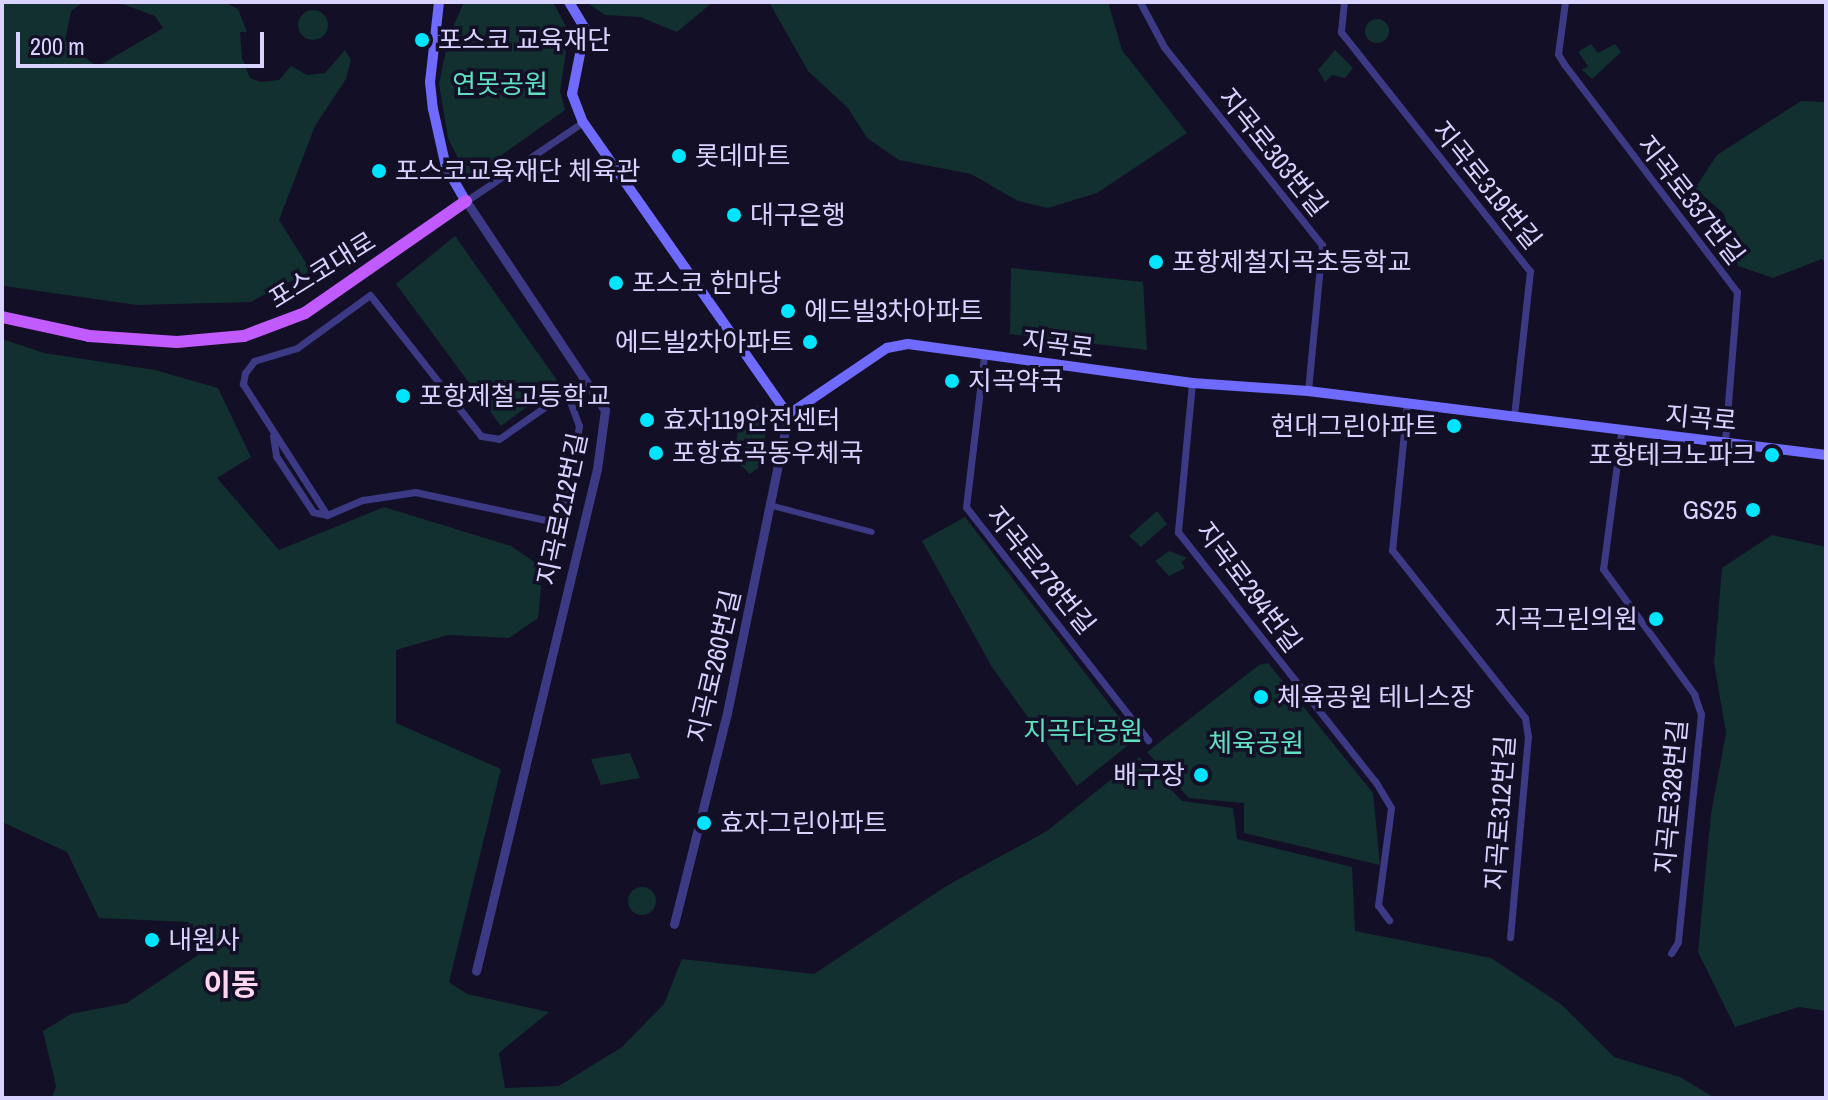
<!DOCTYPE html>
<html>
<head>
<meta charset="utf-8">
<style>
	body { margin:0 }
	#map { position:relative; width:1828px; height:1100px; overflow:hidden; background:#130f26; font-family:"Archivo Narrow","Noto Sans KR",sans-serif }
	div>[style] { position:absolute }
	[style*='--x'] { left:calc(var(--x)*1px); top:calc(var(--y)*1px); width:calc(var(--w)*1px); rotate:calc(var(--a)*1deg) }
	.green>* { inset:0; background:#12302f }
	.round { border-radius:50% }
	.pedestrian>* { height:6px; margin:-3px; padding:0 3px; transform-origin:3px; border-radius:3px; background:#3d3a85 }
	.minor>* { height:7px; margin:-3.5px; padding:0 3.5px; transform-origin:3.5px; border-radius:3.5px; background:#3d3a85 }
	.tertiary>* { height:9px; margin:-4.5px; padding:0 4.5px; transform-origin:4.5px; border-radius:4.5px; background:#3d3a85 }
	.secondary>* { height:10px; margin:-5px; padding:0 5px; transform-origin:5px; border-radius:5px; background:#6f6bff }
	.primary>* { height:12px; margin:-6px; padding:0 6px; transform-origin:6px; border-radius:6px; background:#c25bff }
	.dots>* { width:22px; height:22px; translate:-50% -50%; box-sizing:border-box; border:4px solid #130f26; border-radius:50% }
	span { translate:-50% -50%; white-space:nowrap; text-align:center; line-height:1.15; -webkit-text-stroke:7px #130f26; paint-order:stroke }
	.poi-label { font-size:26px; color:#d9d4ff }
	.left { translate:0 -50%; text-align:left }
	.right { translate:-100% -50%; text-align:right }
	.park-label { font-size:26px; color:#5fe0c0 }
	.street-label { font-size:26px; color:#d9d4ff }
	.quarter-label { font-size:30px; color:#ffd6f0; font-weight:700 }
	.frame { position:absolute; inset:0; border:4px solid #d9d4ff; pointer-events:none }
	.scale { position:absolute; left:16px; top:32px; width:248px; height:36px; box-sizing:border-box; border:4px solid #d9d4ff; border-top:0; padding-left:10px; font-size:24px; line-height:28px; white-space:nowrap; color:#d9d4ff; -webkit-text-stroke:6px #130f26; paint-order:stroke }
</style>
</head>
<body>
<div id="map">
	<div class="green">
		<i style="clip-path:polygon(2px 2px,83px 2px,71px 11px,65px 41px,97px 67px,163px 28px,155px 16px,117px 2px,224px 2px,238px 9px,247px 32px,240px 32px,242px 58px,250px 78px,261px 82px,279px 80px,291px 66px,307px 75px,325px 73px,345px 50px,351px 60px,346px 79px,315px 126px,279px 220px,311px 271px,250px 302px,137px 305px,4px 286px)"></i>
		<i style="clip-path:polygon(464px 2px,553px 2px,569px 32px,560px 91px,565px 110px,468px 179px,448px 138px,439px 84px,449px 36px)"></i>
		<i style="clip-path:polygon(586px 2px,713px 2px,677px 32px,640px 17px,605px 15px)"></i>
		<i style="clip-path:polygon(769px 2px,1108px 2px,1122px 50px,1187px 133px,1097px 193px,1048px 208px,1018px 201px,971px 174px,899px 160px,867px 138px,848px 108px,808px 71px)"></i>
		<i class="round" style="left:298px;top:10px;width:30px;height:30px"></i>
		<i class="round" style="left:1365px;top:19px;width:24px;height:24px"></i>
		<i style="clip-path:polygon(1591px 44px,1598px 53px,1615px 44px,1621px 52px,1592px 79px,1582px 70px,1588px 66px,1578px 52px)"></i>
		<i style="clip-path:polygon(1335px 50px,1353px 68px,1345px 78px,1332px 75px,1325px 82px,1318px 70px)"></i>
		<i style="clip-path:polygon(1801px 101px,1826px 102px,1826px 265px,1822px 259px,1773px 278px,1738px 266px,1724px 214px,1695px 188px,1717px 155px)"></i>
		<i style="clip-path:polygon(455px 236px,559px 383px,501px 426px,396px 284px)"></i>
		<i style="clip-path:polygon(1011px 268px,1143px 282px,1147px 350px,1010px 334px)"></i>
		<i style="clip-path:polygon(2px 339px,44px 353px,155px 370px,218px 388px,251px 457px,217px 478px,279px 550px,384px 507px,511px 546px,543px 568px,538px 618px,509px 638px,448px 635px,396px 650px,396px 723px,501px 769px,449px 982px,467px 994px,549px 1012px,499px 1053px,505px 1088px,559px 1086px,622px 1047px,664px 1004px,682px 959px,814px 974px,948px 885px,1047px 831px,1139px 757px,1182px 801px,1233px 808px,1237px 839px,1352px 867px,1355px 931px,1491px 958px,1562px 1005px,1614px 1057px,1680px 1077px,1715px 1098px,52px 1098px,56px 1086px,43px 1031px,71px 1014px,127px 1003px,198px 955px,188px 922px,99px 918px,67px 852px,2px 822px)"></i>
		<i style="clip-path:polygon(758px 405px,769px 417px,759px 467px,750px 474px,734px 459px,740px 414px)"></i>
		<i style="clip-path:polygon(1157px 511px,1167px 524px,1141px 547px,1129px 536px)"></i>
		<i style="clip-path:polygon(965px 517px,1136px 739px,1077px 786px,992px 667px,922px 541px)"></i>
		<i style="clip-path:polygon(1772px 535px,1826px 547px,1826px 1011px,1799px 1007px,1735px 1027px,1698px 952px,1711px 814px,1726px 733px,1714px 663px,1722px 568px)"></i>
		<i style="clip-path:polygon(1169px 551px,1187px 558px,1181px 562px,1185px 568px,1169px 576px,1155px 561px)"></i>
		<i style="clip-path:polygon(1268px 663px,1373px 793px,1380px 865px,1244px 833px,1244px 803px,1189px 798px,1147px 752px,1259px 665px)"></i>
		<i style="clip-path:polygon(630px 753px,640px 778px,601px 785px,591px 759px)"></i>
		<i class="round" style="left:628px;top:887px;width:28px;height:28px"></i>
	</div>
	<div class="pedestrian">
		<i style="--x:773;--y:506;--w:102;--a:14.7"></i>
	</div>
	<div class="minor">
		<i style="--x:1140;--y:2;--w:51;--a:61.9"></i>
		<i style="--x:1164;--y:47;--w:253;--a:51.4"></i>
		<i style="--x:1322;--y:245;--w:147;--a:95.5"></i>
		<i style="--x:1344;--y:2;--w:30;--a:96"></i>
		<i style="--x:1341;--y:32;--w:305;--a:51.7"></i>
		<i style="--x:1530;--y:271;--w:147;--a:96.3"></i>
		<i style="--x:1565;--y:2;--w:52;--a:97.7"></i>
		<i style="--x:1558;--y:54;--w:12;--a:59"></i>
		<i style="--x:1564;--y:64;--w:286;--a:52.8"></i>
		<i style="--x:1737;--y:292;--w:149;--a:94.6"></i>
		<i style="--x:466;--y:201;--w:141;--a:-34"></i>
		<i style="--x:984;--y:356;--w:152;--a:96.8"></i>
		<i style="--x:966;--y:507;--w:296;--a:52"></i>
		<i style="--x:1192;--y:383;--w:150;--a:95.4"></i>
		<i style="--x:1178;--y:532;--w:318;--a:51.7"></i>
		<i style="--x:1375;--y:781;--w:31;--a:59"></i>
		<i style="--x:1391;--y:808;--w:98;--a:97.6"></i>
		<i style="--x:1378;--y:905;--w:19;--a:54"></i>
		<i style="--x:1407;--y:403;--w:148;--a:95.8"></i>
		<i style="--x:1392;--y:550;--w:214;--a:51.6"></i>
		<i style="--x:1525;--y:718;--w:18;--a:81"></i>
		<i style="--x:1528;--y:736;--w:202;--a:95.1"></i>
		<i style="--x:1621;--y:433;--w:137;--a:97.5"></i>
		<i style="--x:1603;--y:569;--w:155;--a:53.9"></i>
		<i style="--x:1694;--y:694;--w:21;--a:71"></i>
		<i style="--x:1701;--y:714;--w:229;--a:95.8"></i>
		<i style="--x:1678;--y:942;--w:13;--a:122"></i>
		<i style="--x:273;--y:436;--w:20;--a:81"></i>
		<i style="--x:276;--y:456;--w:67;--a:56.5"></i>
		<i style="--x:313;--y:512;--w:14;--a:12"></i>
		<i style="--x:327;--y:515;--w:39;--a:-23"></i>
		<i style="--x:363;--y:500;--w:53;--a:-8.7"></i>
		<i style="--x:415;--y:492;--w:148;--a:12.1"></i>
		<i style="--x:560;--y:523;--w:99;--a:-78.9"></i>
		<i style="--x:579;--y:426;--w:37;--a:-110"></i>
		<i style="--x:327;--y:515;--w:156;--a:-122.7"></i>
		<i style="--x:243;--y:384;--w:11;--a:-80"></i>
		<i style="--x:245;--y:373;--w:15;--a:-53"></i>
		<i style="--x:254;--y:361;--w:45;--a:-16.8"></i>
		<i style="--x:297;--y:348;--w:90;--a:-36"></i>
		<i style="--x:370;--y:295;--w:179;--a:51.8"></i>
		<i style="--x:481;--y:436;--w:18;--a:9"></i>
		<i style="--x:499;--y:439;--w:105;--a:-34.9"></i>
	</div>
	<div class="tertiary">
		<i style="--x:466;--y:201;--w:251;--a:56.4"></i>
		<i style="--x:605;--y:410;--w:60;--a:97.7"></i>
		<i style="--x:597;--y:469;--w:516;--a:103.55"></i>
		<i style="--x:674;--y:924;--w:218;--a:-75.9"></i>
		<i style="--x:727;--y:713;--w:304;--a:-78.4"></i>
	</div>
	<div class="secondary">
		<i style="--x:439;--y:2;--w:81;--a:96.4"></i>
		<i style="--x:430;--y:82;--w:27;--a:84"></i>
		<i style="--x:433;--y:109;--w:59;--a:77.4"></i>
		<i style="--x:446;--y:167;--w:39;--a:60"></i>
		<i style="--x:569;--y:2;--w:31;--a:59"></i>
		<i style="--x:585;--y:29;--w:66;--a:101.3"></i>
		<i style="--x:572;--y:94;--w:30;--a:69"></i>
		<i style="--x:583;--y:122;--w:358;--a:55"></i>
		<i style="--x:788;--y:415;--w:120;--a:-34.1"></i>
		<i style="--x:887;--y:348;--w:21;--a:-11"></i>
		<i style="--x:908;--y:344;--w:287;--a:7.8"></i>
		<i style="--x:1192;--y:383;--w:116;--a:3.9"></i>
		<i style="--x:1308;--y:391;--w:522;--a:7.04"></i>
	</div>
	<div class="primary">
		<i style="--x:2;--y:317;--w:89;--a:12.3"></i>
		<i style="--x:89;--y:336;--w:88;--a:3.9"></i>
		<i style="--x:177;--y:342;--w:67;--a:-5.1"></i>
		<i style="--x:244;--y:336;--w:65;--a:-20.7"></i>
		<i style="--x:305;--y:313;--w:196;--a:-34.8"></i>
	</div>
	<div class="dots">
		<i style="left:422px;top:40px;background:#00e5ff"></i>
		<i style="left:679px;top:156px;background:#00e5ff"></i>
		<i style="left:379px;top:171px;background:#00e5ff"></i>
		<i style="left:734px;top:215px;background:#00e5ff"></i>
		<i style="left:1156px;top:262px;background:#00e5ff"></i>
		<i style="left:616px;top:283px;background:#00e5ff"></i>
		<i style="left:788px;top:311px;background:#00e5ff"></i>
		<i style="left:810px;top:342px;background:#00e5ff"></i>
		<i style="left:952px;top:381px;background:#00e5ff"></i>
		<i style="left:403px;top:396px;background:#00e5ff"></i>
		<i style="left:647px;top:420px;background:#00e5ff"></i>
		<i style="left:1454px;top:426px;background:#00e5ff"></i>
		<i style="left:656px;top:453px;background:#00e5ff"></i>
		<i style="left:1772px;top:455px;background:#00e5ff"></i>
		<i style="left:1753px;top:510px;background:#00e5ff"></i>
		<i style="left:1656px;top:619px;background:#00e5ff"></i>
		<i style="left:1261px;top:697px;background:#00e5ff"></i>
		<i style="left:1201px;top:775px;background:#00e5ff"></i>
		<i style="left:704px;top:823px;background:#00e5ff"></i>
		<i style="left:152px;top:940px;background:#00e5ff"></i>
	</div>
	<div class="poi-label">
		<span class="left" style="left:438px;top:40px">포스코 교육재단</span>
		<span class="left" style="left:695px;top:156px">롯데마트</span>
		<span class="left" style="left:395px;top:171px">포스코교육재단 체육관</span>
		<span class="left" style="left:750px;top:215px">대구은행</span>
		<span class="left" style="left:1172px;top:262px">포항제철지곡초등학교</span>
		<span class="left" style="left:632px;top:283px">포스코 한마당</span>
		<span class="left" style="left:804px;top:311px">에드빌3차아파트</span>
		<span class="right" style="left:794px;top:342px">에드빌2차아파트</span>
		<span class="left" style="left:968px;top:381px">지곡약국</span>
		<span class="left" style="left:419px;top:396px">포항제철고등학교</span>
		<span class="left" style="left:663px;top:420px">효자119안전센터</span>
		<span class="right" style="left:1438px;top:426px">현대그린아파트</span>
		<span class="left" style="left:672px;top:453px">포항효곡동우체국</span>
		<span class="right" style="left:1756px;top:455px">포항테크노파크</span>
		<span class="right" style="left:1737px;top:510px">GS25</span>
		<span class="right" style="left:1638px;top:619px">지곡그린의원</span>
		<span class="left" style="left:1277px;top:697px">체육공원 테니스장</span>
		<span class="right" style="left:1185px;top:775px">배구장</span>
		<span class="left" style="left:720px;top:823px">효자그린아파트</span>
		<span class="left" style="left:168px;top:940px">내원사</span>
	</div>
	<div class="park-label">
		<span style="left:500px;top:84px">연못공원</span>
		<span style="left:1083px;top:731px">지곡다공원</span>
		<span style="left:1256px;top:743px">체육공원</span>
	</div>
	<div class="street-label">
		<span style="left:1273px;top:152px;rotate:51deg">지곡로303번길</span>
		<span style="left:1487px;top:185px;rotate:51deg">지곡로319번길</span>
		<span style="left:1691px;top:200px;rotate:52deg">지곡로337번길</span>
		<span style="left:322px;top:270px;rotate:-32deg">포스코대로</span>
		<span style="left:1058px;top:344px;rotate:7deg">지곡로</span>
		<span style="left:1701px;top:418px;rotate:5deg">지곡로</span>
		<span style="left:562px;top:509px;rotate:-78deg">지곡로212번길</span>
		<span style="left:1041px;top:570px;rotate:51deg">지곡로278번길</span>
		<span style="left:1249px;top:587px;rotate:53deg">지곡로294번길</span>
		<span style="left:714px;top:666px;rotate:-77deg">지곡로260번길</span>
		<span style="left:1671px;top:797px;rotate:-85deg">지곡로328번길</span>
		<span style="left:1500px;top:813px;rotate:-86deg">지곡로312번길</span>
	</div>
	<div class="quarter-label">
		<span style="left:231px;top:984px">이동</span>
	</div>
	<div class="frame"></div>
	<div class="scale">200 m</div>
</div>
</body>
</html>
